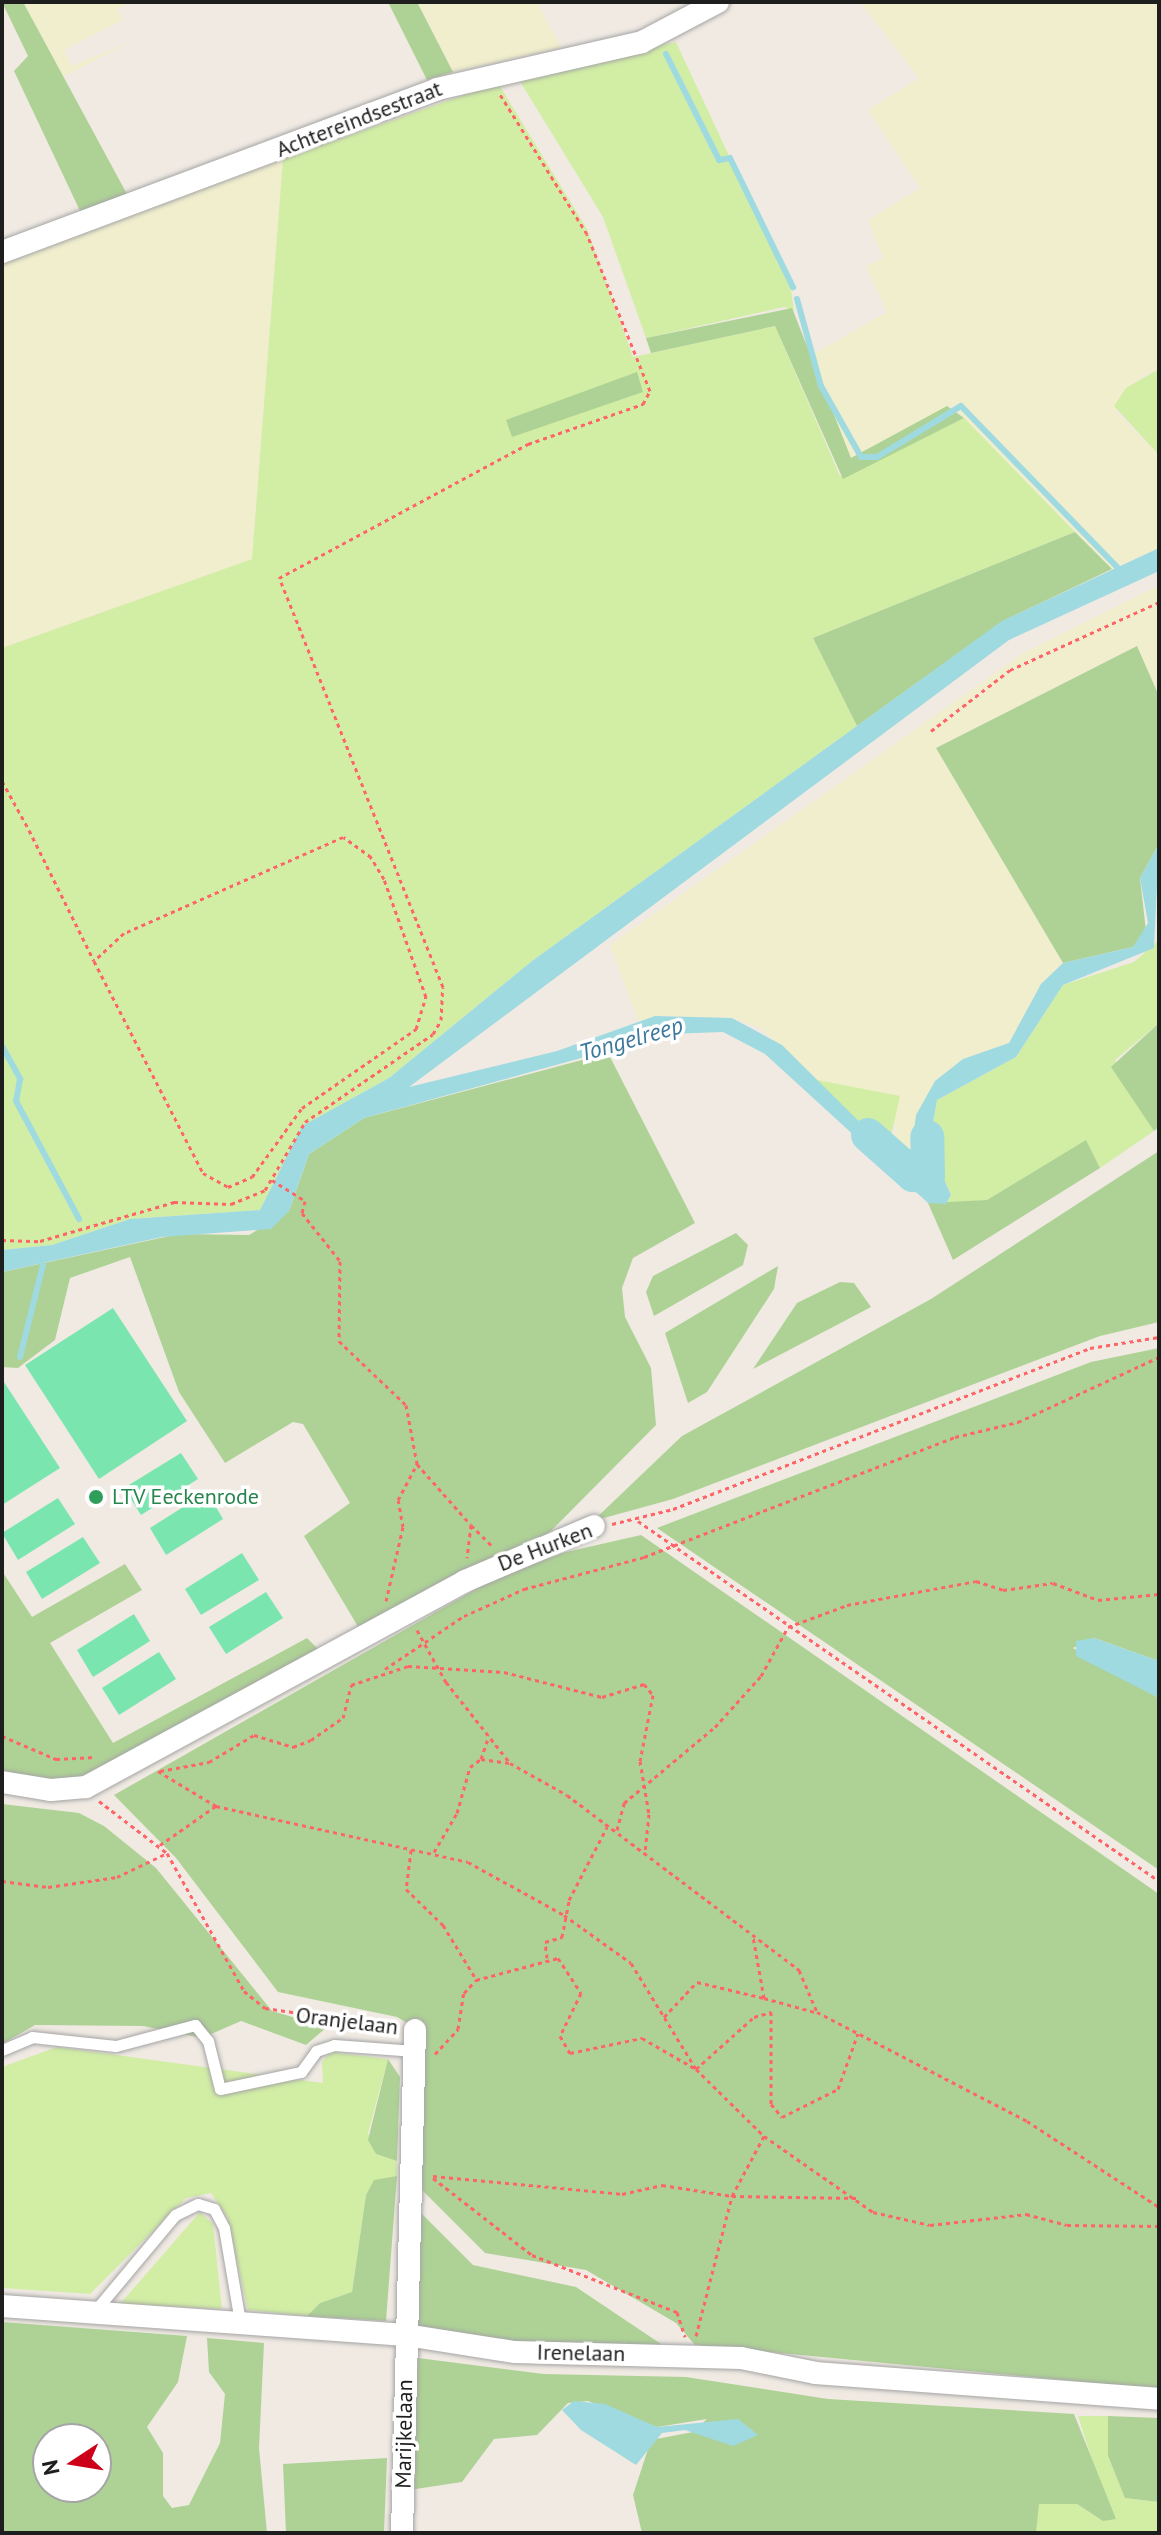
<!DOCTYPE html>
<html>
<head>
<meta charset="utf-8">
<style>
	body { margin:0 }
	#map { position:relative; width:1161px; height:2535px; overflow:hidden; background:#f0eae3; font-family:"PT Sans",sans-serif }
	div>[style] { position:absolute }
	[style*='--x'] { left:calc(var(--x)*1px); top:calc(var(--y)*1px); width:calc(var(--w)*1px); rotate:calc(var(--a)*1deg) }
	.farmland>* { inset:0; background:#f0eecd }
	.grass>* { inset:0; background:#d2eea5 }
	.forest>* { inset:0; background:#aed295 }
	.pitch>* { inset:0; background:#7be5af }
	.water>* { inset:0; background:#a0dae1 }
	.stream>* { height:6px; margin:-3px; padding:0 3px; transform-origin:3px; border-radius:3px; background:#a0dae1 }
	.river>* { height:34px; margin:-17px; padding:0 17px; transform-origin:17px; border-radius:17px; background:#a0dae1 }
	.path>* { height:3px; margin-top:-1.5px; transform-origin:0; background:repeating-linear-gradient(90deg,#ff6568 0 4px,transparent 0 8px) }
	.roads { filter:drop-shadow(0 0 2px #a5a5a5) drop-shadow(0 0 2px #a5a5a5) }
	.lane>* { height:11px; margin:-5.5px; padding:0 5.5px; transform-origin:5.5px; border-radius:5.5px; background:#fff }
	.street>* { height:22px; margin:-11px; padding:0 11px; transform-origin:11px; border-radius:11px; background:#fff }
	.dots>* { width:22px; height:22px; translate:-50% -50%; box-sizing:border-box; border:4px solid #fff; border-radius:50% }
	span { translate:-50% -50%; white-space:nowrap; text-align:center; line-height:1.15; -webkit-text-stroke:7px #fff; paint-order:stroke }
	.street-label { font-size:22px; color:#1e1e1e }
	.leisure-label { font-size:22px; color:#27864d }
	.left { translate:0 -50%; text-align:left }
	.water-label { font-size:24px; color:#3c789c; font-style:italic }
	.frame { position:absolute; inset:0; border:4px solid #1e1e1e; pointer-events:none }
	.north { position:absolute; left:32px; top:2423px; width:80px; height:80px; box-sizing:border-box; background:#fff; border:2px solid #a5a5a5; border-radius:50%; rotate:258deg; font-size:22px; font-weight:700; line-height:32px; text-align:center; color:#1e1e1e }
	.north::after { content:''; display:block; margin:auto; width:28px; height:36px; background:#cc0019; clip-path:polygon(50% 0,100% 100%,50% 72%,0 100%) }
</style>
</head>
<body>
<div id="map">
	<div class="farmland">
		<i style="clip-path:polygon(23px 2px,131px 2px,117px 9px,123px 20px,64px 50px,72px 66px,131px 41px,63px 77px)"></i>
		<i style="clip-path:polygon(417px 2px,537px 2px,561px 48px,453px 72px)"></i>
		<i style="clip-path:polygon(860px 2px,1159px 2px,1159px 369px,1141px 377px,1115px 411px,1159px 455px,1159px 548px,1112px 569px,951px 405px,851px 459px,806px 358px,887px 312px,866px 266px,883px 258px,868px 220px,920px 188px,868px 110px,919px 78px)"></i>
		<i style="clip-path:polygon(283px 159px,252px 559px,2px 648px,2px 262px)"></i>
		<i style="clip-path:polygon(1159px 585px,1159px 696px,1137px 646px,936px 748px,1063px 963px,1041px 984px,1009px 1043px,963px 1059px,935px 1081px,917px 1179px,889px 1145px,898px 1127px,817px 1080px,760px 1028px,732px 1018px,656px 1016px,639px 1023px,610px 945px,1025px 652px)"></i>
	</div>
	<div class="grass">
		<i style="clip-path:polygon(676px 42px,791px 289px,794px 311px,784px 307px,646px 338px,603px 217px,518px 78px)"></i>
		<i style="clip-path:polygon(498px 83px,587px 229px,633px 357px,775px 326px,840px 476px,964px 418px,1075px 532px,813px 638px,857px 726px,532px 961px,389px 1078px,302px 1126px,260px 1210px,130px 1219px,52px 1245px,2px 1250px,2px 648px,252px 559px,283px 159px)"></i>
		<i style="clip-path:polygon(1159px 369px,1159px 455px,1114px 406px,1126px 388px)"></i>
		<i style="clip-path:polygon(1159px 940px,1159px 1023px,1115px 1060px,1154px 1131px,1100px 1168px,1086px 1141px,987px 1200px,946px 1204px,951px 1195px,929px 1146px,937px 1100px,1016px 1057px,1063px 985px,1134px 962px)"></i>
		<i style="clip-path:polygon(817px 1080px,900px 1096px,889px 1145px,855px 1122px)"></i>
		<i style="clip-path:polygon(57px 2047px,323px 2083px,322px 2062px,330px 2052px,388px 2059px,368px 2133px,376px 2154px,397px 2161px,397px 2176px,366px 2195px,352px 2292px,320px 2303px,307px 2316px,248px 2310px,227px 2217px,211px 2193px,186px 2198px,90px 2294px,2px 2288px,2px 2067px)"></i>
		<i style="clip-path:polygon(200px 2212px,213px 2224px,222px 2309px,120px 2304px)"></i>
		<i style="clip-path:polygon(1078px 2416px,1108px 2416px,1108px 2457px,1126px 2498px,1159px 2502px,1159px 2533px,1036px 2533px,1038px 2504px,1077px 2504px,1103px 2521px,1107px 2506px)"></i>
	</div>
	<div class="forest">
		<i style="clip-path:polygon(2px 2px,23px 2px,128px 196px,81px 213px,14px 71px,28px 56px)"></i>
		<i style="clip-path:polygon(388px 2px,417px 2px,453px 72px,427px 80px)"></i>
		<i style="clip-path:polygon(792px 308px,851px 458px,947px 406px,964px 418px,843px 479px,775px 326px,651px 353px,646px 338px)"></i>
		<i style="clip-path:polygon(637px 372px,643px 392px,512px 437px,506px 420px)"></i>
		<i style="clip-path:polygon(1075px 532px,1112px 569px,1003px 621px,857px 726px,813px 638px)"></i>
		<i style="clip-path:polygon(1137px 646px,1159px 696px,1159px 844px,1140px 878px,1146px 931px,1133px 947px,1063px 963px,936px 748px)"></i>
		<i style="clip-path:polygon(1159px 1023px,1159px 1127px,1154px 1131px,1111px 1067px)"></i>
		<i style="clip-path:polygon(608px 1053px,695px 1223px,633px 1258px,622px 1288px,625px 1317px,651px 1368px,656px 1425px,549px 1533px,360px 1630px,304px 1536px,350px 1503px,303px 1424px,293px 1422px,225px 1463px,179px 1392px,130px 1257px,70px 1278px,55px 1340px,18px 1368px,2px 1367px,2px 1272px,179px 1234px,249px 1235px,289px 1211px,309px 1154px,364px 1118px)"></i>
		<i style="clip-path:polygon(1086px 1140px,1100px 1168px,953px 1260px,928px 1203px,987px 1200px)"></i>
		<i style="clip-path:polygon(1159px 1151px,1159px 1322px,1100px 1336px,673px 1499px,593px 1521px,682px 1436px,931px 1299px)"></i>
		<i style="clip-path:polygon(736px 1233px,748px 1245px,743px 1265px,654px 1316px,646px 1292px,653px 1276px)"></i>
		<i style="clip-path:polygon(778px 1266px,774px 1289px,707px 1392px,688px 1403px,665px 1333px)"></i>
		<i style="clip-path:polygon(840px 1282px,854px 1283px,871px 1307px,753px 1369px,797px 1303px)"></i>
		<i style="clip-path:polygon(1159px 1348px,1159px 1661px,1094px 1638px,1073px 1648px,1159px 1698px,1159px 1870px,657px 1528px,1091px 1362px)"></i>
		<i style="clip-path:polygon(641px 1535px,1159px 1894px,1159px 2389px,695px 2345px,676px 2323px,586px 2270px,485px 2253px,418px 2186px,417px 2029px,397px 2017px,278px 1992px,176px 1858px,114px 1795px,487px 1583px,562px 1553px)"></i>
		<i style="clip-path:polygon(125px 1564px,142px 1590px,50px 1643px,113px 1743px,307px 1638px,321px 1652px,81px 1783px,2px 1775px,2px 1571px,32px 1617px)"></i>
		<i style="clip-path:polygon(2px 1804px,79px 1813px,104px 1826px,156px 1868px,272px 2011px,327px 2027px,306px 2045px,241px 2021px,202px 2038px,143px 2026px,35px 2025px,2px 2044px)"></i>
		<i style="clip-path:polygon(388px 2059px,400px 2077px,397px 2161px,376px 2154px,368px 2140px)"></i>
		<i style="clip-path:polygon(397px 2176px,386px 2321px,307px 2316px,320px 2303px,352px 2292px,366px 2195px,374px 2180px)"></i>
		<i style="clip-path:polygon(420px 2212px,473px 2265px,576px 2287px,667px 2348px,549px 2348px,417px 2326px)"></i>
		<i style="clip-path:polygon(evenodd,2px 2322px,187px 2336px,178px 2382px,147px 2427px,163px 2453px,163px 2496px,172px 2508px,189px 2505px,220px 2443px,225px 2394px,209px 2372px,207px 2338px,264px 2343px,259px 2448px,267px 2533px,2px 2532px,2px 2322px,48px 2439px,96px 2439px,96px 2487px,48px 2487px,48px 2439px)"></i>
		<i style="clip-path:polygon(418px 2358px,544px 2374px,686px 2377px,828px 2399px,1074px 2414px,1116px 2519px,1103px 2521px,1077px 2504px,1039px 2504px,1036px 2533px,642px 2533px,633px 2495px,651px 2440px,693px 2432px,707px 2419px,657px 2427px,588px 2401px,568px 2403px,537px 2435px,494px 2439px,462px 2482px,409px 2490px)"></i>
		<i style="clip-path:polygon(1108px 2416px,1159px 2418px,1159px 2502px,1125px 2498px,1108px 2456px)"></i>
		<i style="clip-path:polygon(387px 2458px,384px 2533px,286px 2533px,283px 2464px)"></i>
	</div>
	<div class="pitch">
		<i style="clip-path:polygon(113px 1308px,187px 1421px,99px 1479px,25px 1365px)"></i>
		<i style="clip-path:polygon(2px 1379px,60px 1468px,2px 1505px)"></i>
		<i style="clip-path:polygon(181px 1453px,198px 1479px,141px 1515px,124px 1488px)"></i>
		<i style="clip-path:polygon(207px 1492px,223px 1519px,166px 1555px,150px 1528px)"></i>
		<i style="clip-path:polygon(58px 1498px,75px 1524px,18px 1560px,2px 1533px)"></i>
		<i style="clip-path:polygon(83px 1537px,100px 1563px,42px 1599px,26px 1572px)"></i>
		<i style="clip-path:polygon(242px 1553px,259px 1580px,201px 1615px,185px 1589px)"></i>
		<i style="clip-path:polygon(266px 1592px,283px 1618px,226px 1654px,209px 1627px)"></i>
		<i style="clip-path:polygon(134px 1614px,150px 1641px,93px 1677px,77px 1650px)"></i>
		<i style="clip-path:polygon(159px 1652px,176px 1679px,119px 1715px,102px 1688px)"></i>
	</div>
	<div class="water">
		<i style="clip-path:polygon(1159px 548px,1159px 571px,1009px 640px,409px 1087px,557px 1051px,655px 1016px,732px 1018px,782px 1045px,917px 1179px,924px 1172px,913px 1138px,916px 1115px,935px 1081px,963px 1059px,1009px 1043px,1041px 984px,1063px 963px,1133px 947px,1148px 923px,1140px 878px,1159px 844px,1154px 948px,1063px 985px,1016px 1057px,937px 1100px,929px 1146px,951px 1195px,946px 1204px,928px 1203px,765px 1054px,723px 1032px,668px 1034px,364px 1118px,309px 1154px,289px 1211px,271px 1229px,162px 1237px,2px 1272px,2px 1250px,52px 1245px,130px 1219px,260px 1210px,302px 1126px,389px 1078px,532px 961px,1002px 621px)"></i>
		<i style="clip-path:polygon(1094px 1638px,1159px 1661px,1159px 1698px,1076px 1656px,1076px 1641px)"></i>
		<i style="clip-path:polygon(574px 2401px,605px 2404px,657px 2427px,738px 2419px,758px 2435px,733px 2446px,685px 2430px,662px 2433px,636px 2465px,581px 2430px,562px 2410px)"></i>
	</div>
	<div class="stream">
		<i style="--x:666;--y:54;--w:119;--a:63.4"></i>
		<i style="--x:719;--y:160;--w:11;--a:-10"></i>
		<i style="--x:730;--y:158;--w:144;--a:64"></i>
		<i style="--x:797;--y:299;--w:90;--a:74.6"></i>
		<i style="--x:821;--y:386;--w:81;--a:60.6"></i>
		<i style="--x:861;--y:457;--w:16;--a:0"></i>
		<i style="--x:877;--y:457;--w:98;--a:-31.3"></i>
		<i style="--x:961;--y:406;--w:224;--a:45.9"></i>
		<i style="--x:2;--y:1046;--w:38;--a:61"></i>
		<i style="--x:20;--y:1079;--w:22;--a:100"></i>
		<i style="--x:16;--y:1101;--w:134;--a:61.9"></i>
		<i style="--x:20;--y:1357;--w:95;--a:-76"></i>
	</div>
	<div class="river">
		<i style="--x:868;--y:1135;--w:60;--a:41.6"></i>
		<i style="--x:913;--y:1175;--w:15;--a:4"></i>
		<i style="--x:928;--y:1176;--w:39;--a:-91"></i>
	</div>
	<div class="path">
		<i style="--x:931;--y:731;--w:100;--a:-37.7"></i>
		<i style="--x:1010;--y:670;--w:164;--a:-24.5"></i>
		<i style="--x:2;--y:781;--w:56;--a:61.1"></i>
		<i style="--x:29;--y:830;--w:146;--a:63.6"></i>
		<i style="--x:94;--y:961;--w:238;--a:62.8"></i>
		<i style="--x:203;--y:1173;--w:29;--a:29"></i>
		<i style="--x:228;--y:1187;--w:26;--a:-23"></i>
		<i style="--x:252;--y:1177;--w:85;--a:-54.1"></i>
		<i style="--x:302;--y:1108;--w:139;--a:-34.7"></i>
		<i style="--x:416;--y:1029;--w:34;--a:-73"></i>
		<i style="--x:426;--y:997;--w:125;--a:-109.6"></i>
		<i style="--x:384;--y:879;--w:26;--a:-121"></i>
		<i style="--x:371;--y:857;--w:34;--a:-144"></i>
		<i style="--x:343;--y:837;--w:239;--a:156.3"></i>
		<i style="--x:124;--y:933;--w:41;--a:137"></i>
		<i style="--x:272;--y:1180;--w:39;--a:32"></i>
		<i style="--x:305;--y:1201;--w:12;--a:104"></i>
		<i style="--x:302;--y:1213;--w:61;--a:51.6"></i>
		<i style="--x:340;--y:1261;--w:80;--a:90.7"></i>
		<i style="--x:339;--y:1341;--w:93;--a:43.7"></i>
		<i style="--x:406;--y:1405;--w:60;--a:79.4"></i>
		<i style="--x:417;--y:1464;--w:81;--a:48.5"></i>
		<i style="--x:471;--y:1525;--w:33;--a:97"></i>
		<i style="--x:2;--y:1240;--w:38;--a:2"></i>
		<i style="--x:40;--y:1241;--w:140;--a:-16.2"></i>
		<i style="--x:174;--y:1202;--w:57;--a:2"></i>
		<i style="--x:231;--y:1204;--w:37;--a:-22"></i>
		<i style="--x:265;--y:1190;--w:79;--a:-59.5"></i>
		<i style="--x:305;--y:1122;--w:155;--a:-34.5"></i>
		<i style="--x:433;--y:1034;--w:16;--a:-60"></i>
		<i style="--x:441;--y:1020;--w:33;--a:-87"></i>
		<i style="--x:443;--y:987;--w:441;--a:-111.8"></i>
		<i style="--x:279;--y:578;--w:283;--a:-28.3"></i>
		<i style="--x:528;--y:444;--w:122;--a:-19.2"></i>
		<i style="--x:643;--y:404;--w:15;--a:-62"></i>
		<i style="--x:650;--y:391;--w:169;--a:-111.9"></i>
		<i style="--x:587;--y:234;--w:165;--a:-121.9"></i>
		<i style="--x:638;--y:1521;--w:633;--a:34.64"></i>
		<i style="--x:612;--y:1524;--w:63;--a:-13.8"></i>
		<i style="--x:673;--y:1509;--w:447;--a:-21.1"></i>
		<i style="--x:1090;--y:1348;--w:70;--a:-9.1"></i>
		<i style="--x:471;--y:1525;--w:31;--a:45"></i>
		<i style="--x:386;--y:1601;--w:76;--a:-77.1"></i>
		<i style="--x:403;--y:1527;--w:27;--a:-100"></i>
		<i style="--x:398;--y:1500;--w:41;--a:-62.2"></i>
		<i style="--x:417;--y:1630;--w:60;--a:60.9"></i>
		<i style="--x:446;--y:1682;--w:103;--a:51.7"></i>
		<i style="--x:510;--y:1763;--w:65;--a:29.3"></i>
		<i style="--x:567;--y:1795;--w:291;--a:37"></i>
		<i style="--x:799;--y:1970;--w:46;--a:66.8"></i>
		<i style="--x:817;--y:2012;--w:237;--a:27.4"></i>
		<i style="--x:1027;--y:2121;--w:158;--a:33.1"></i>
		<i style="--x:385;--y:1669;--w:95;--a:-33.9"></i>
		<i style="--x:464;--y:1616;--w:66;--a:-24.2"></i>
		<i style="--x:524;--y:1589;--w:124;--a:-14.9"></i>
		<i style="--x:644;--y:1557;--w:333;--a:-21.1"></i>
		<i style="--x:955;--y:1437;--w:65;--a:-13.4"></i>
		<i style="--x:1018;--y:1422;--w:155;--a:-24.7"></i>
		<i style="--x:2;--y:1736;--w:59;--a:23.1"></i>
		<i style="--x:56;--y:1759;--w:40;--a:-2.9"></i>
		<i style="--x:481;--y:1759;--w:24;--a:-71"></i>
		<i style="--x:158;--y:1771;--w:68;--a:31.1"></i>
		<i style="--x:216;--y:1806;--w:258;--a:12.5"></i>
		<i style="--x:468;--y:1862;--w:110;--a:28.9"></i>
		<i style="--x:564;--y:1915;--w:82;--a:35.6"></i>
		<i style="--x:631;--y:1963;--w:124;--a:58.5"></i>
		<i style="--x:696;--y:2069;--w:95;--a:44.6"></i>
		<i style="--x:764;--y:2136;--w:133;--a:34.9"></i>
		<i style="--x:873;--y:2212;--w:58;--a:12.8"></i>
		<i style="--x:930;--y:2225;--w:97;--a:-6.5"></i>
		<i style="--x:1026;--y:2214;--w:42;--a:15"></i>
		<i style="--x:1067;--y:2225;--w:92;--a:0.6"></i>
		<i style="--x:160;--y:1771;--w:50;--a:-10.4"></i>
		<i style="--x:209;--y:1762;--w:52;--a:-31"></i>
		<i style="--x:254;--y:1735;--w:41;--a:17.1"></i>
		<i style="--x:293;--y:1747;--w:19;--a:-21"></i>
		<i style="--x:311;--y:1740;--w:39;--a:-35"></i>
		<i style="--x:343;--y:1718;--w:34;--a:-76"></i>
		<i style="--x:351;--y:1685;--w:60;--a:-18.4"></i>
		<i style="--x:408;--y:1666;--w:96;--a:3.6"></i>
		<i style="--x:504;--y:1672;--w:101;--a:14.3"></i>
		<i style="--x:602;--y:1697;--w:44;--a:-17.2"></i>
		<i style="--x:644;--y:1684;--w:14;--a:51"></i>
		<i style="--x:653;--y:1695;--w:67;--a:101.1"></i>
		<i style="--x:640;--y:1761;--w:54;--a:80.4"></i>
		<i style="--x:649;--y:1814;--w:39;--a:96"></i>
		<i style="--x:99;--y:1801;--w:86;--a:37.4"></i>
		<i style="--x:167;--y:1853;--w:158;--a:60.8"></i>
		<i style="--x:244;--y:1991;--w:27;--a:39"></i>
		<i style="--x:265;--y:2008;--w:132;--a:8.3"></i>
		<i style="--x:617;--y:1830;--w:28;--a:-75"></i>
		<i style="--x:624;--y:1803;--w:119;--a:-39.9"></i>
		<i style="--x:715;--y:1727;--w:69;--a:-48"></i>
		<i style="--x:761;--y:1676;--w:56;--a:-61.1"></i>
		<i style="--x:788;--y:1627;--w:63;--a:-20.4"></i>
		<i style="--x:847;--y:1605;--w:131;--a:-10.5"></i>
		<i style="--x:976;--y:1581;--w:28;--a:18"></i>
		<i style="--x:1003;--y:1590;--w:50;--a:-8"></i>
		<i style="--x:1053;--y:1583;--w:48;--a:20.7"></i>
		<i style="--x:1098;--y:1600;--w:61;--a:-5.6"></i>
		<i style="--x:160;--y:1845;--w:68;--a:-34.9"></i>
		<i style="--x:411;--y:1850;--w:39;--a:97"></i>
		<i style="--x:406;--y:1889;--w:52;--a:44.2"></i>
		<i style="--x:443;--y:1925;--w:63;--a:58.6"></i>
		<i style="--x:434;--y:1852;--w:45;--a:-59.5"></i>
		<i style="--x:457;--y:1813;--w:48;--a:-74.2"></i>
		<i style="--x:470;--y:1767;--w:14;--a:-36"></i>
		<i style="--x:481;--y:1759;--w:29;--a:8"></i>
		<i style="--x:2;--y:1881;--w:46;--a:7.4"></i>
		<i style="--x:48;--y:1887;--w:70;--a:-8.2"></i>
		<i style="--x:117;--y:1877;--w:55;--a:-25.6"></i>
		<i style="--x:547;--y:1958;--w:16;--a:-97"></i>
		<i style="--x:545;--y:1942;--w:18;--a:-16"></i>
		<i style="--x:562;--y:1937;--w:38;--a:-79"></i>
		<i style="--x:569;--y:1900;--w:82;--a:-62.5"></i>
		<i style="--x:764;--y:1998;--w:53;--a:15.4"></i>
		<i style="--x:664;--y:2017;--w:48;--a:-46.7"></i>
		<i style="--x:697;--y:1982;--w:69;--a:13.4"></i>
		<i style="--x:764;--y:1998;--w:63;--a:-100.1"></i>
		<i style="--x:435;--y:2054;--w:34;--a:-47"></i>
		<i style="--x:458;--y:2029;--w:36;--a:-81"></i>
		<i style="--x:464;--y:1993;--w:18;--a:-47"></i>
		<i style="--x:476;--y:1980;--w:85;--a:-15"></i>
		<i style="--x:558;--y:1958;--w:42;--a:56.7"></i>
		<i style="--x:581;--y:1993;--w:48;--a:116"></i>
		<i style="--x:560;--y:2036;--w:20;--a:60"></i>
		<i style="--x:570;--y:2053;--w:74;--a:-11.8"></i>
		<i style="--x:642;--y:2038;--w:62;--a:29.9"></i>
		<i style="--x:696;--y:2069;--w:78;--a:-41.9"></i>
		<i style="--x:754;--y:2017;--w:18;--a:-16"></i>
		<i style="--x:771;--y:2012;--w:92;--a:90"></i>
		<i style="--x:771;--y:2104;--w:17;--a:50"></i>
		<i style="--x:782;--y:2117;--w:63;--a:-26.6"></i>
		<i style="--x:838;--y:2089;--w:59;--a:-70.3"></i>
		<i style="--x:433;--y:2176;--w:190;--a:5.4"></i>
		<i style="--x:622;--y:2194;--w:41;--a:-12.7"></i>
		<i style="--x:662;--y:2185;--w:71;--a:8.9"></i>
		<i style="--x:732;--y:2196;--w:126;--a:0.9"></i>
		<i style="--x:433;--y:2178;--w:125;--a:37.9"></i>
		<i style="--x:532;--y:2255;--w:156;--a:21.5"></i>
		<i style="--x:677;--y:2312;--w:26;--a:72"></i>
		<i style="--x:696;--y:2336;--w:145;--a:-75.6"></i>
		<i style="--x:732;--y:2196;--w:68;--a:-61.9"></i>
	</div>
	<div class="roads">
		<div class="lane">
			<i style="--x:2;--y:2050;--w:33;--a:-23"></i>
			<i style="--x:32;--y:2037;--w:84;--a:6.1"></i>
			<i style="--x:116;--y:2046;--w:82;--a:-14.9"></i>
			<i style="--x:195;--y:2025;--w:21;--a:51"></i>
			<i style="--x:208;--y:2041;--w:49;--a:76"></i>
			<i style="--x:220;--y:2089;--w:83;--a:-11.9"></i>
			<i style="--x:301;--y:2072;--w:26;--a:-54"></i>
			<i style="--x:316;--y:2051;--w:19;--a:-18"></i>
			<i style="--x:334;--y:2045;--w:81;--a:4.2"></i>
			<i style="--x:94;--y:2312;--w:126;--a:-50.1"></i>
			<i style="--x:175;--y:2215;--w:25;--a:-26"></i>
			<i style="--x:198;--y:2204;--w:17;--a:17"></i>
			<i style="--x:214;--y:2209;--w:21;--a:62"></i>
			<i style="--x:224;--y:2228;--w:100;--a:80.3"></i>
		</div>
		<div class="street">
			<i style="--x:2;--y:252;--w:465;--a:-20.5"></i>
			<i style="--x:437;--y:89;--w:210;--a:-12.9"></i>
			<i style="--x:642;--y:42;--w:86;--a:-27.8"></i>
			<i style="--x:2;--y:1782;--w:50;--a:9.3"></i>
			<i style="--x:51;--y:1790;--w:35;--a:-5"></i>
			<i style="--x:86;--y:1787;--w:431;--a:-28.5"></i>
			<i style="--x:465;--y:1581;--w:140;--a:-23.1"></i>
			<i style="--x:2;--y:2306;--w:405;--a:4.1"></i>
			<i style="--x:406;--y:2335;--w:110;--a:8.9"></i>
			<i style="--x:515;--y:2352;--w:226;--a:1.5"></i>
			<i style="--x:741;--y:2358;--w:76;--a:11.3"></i>
			<i style="--x:816;--y:2373;--w:344;--a:4.3"></i>
			<i style="--x:402;--y:2533;--w:503;--a:-88.52"></i>
		</div>
	</div>
	<div class="dots">
		<i style="left:96px;top:1497px;background:#2e9e5b"></i>
	</div>
	<div class="street-label">
		<span style="left:359px;top:119px;rotate:-21deg">Achtereindsestraat</span>
		<span style="left:545px;top:1547px;rotate:-21deg">De Hurken</span>
		<span style="left:347px;top:2021px;rotate:7deg">Oranjelaan</span>
		<span style="left:581px;top:2353px;rotate:1deg">Irenelaan</span>
		<span style="left:404px;top:2434px;rotate:-89deg">Marijkelaan</span>
	</div>
	<div class="leisure-label">
		<span class="left" style="left:112px;top:1497px">LTV Eeckenrode</span>
	</div>
	<div class="water-label">
		<span style="left:631px;top:1039px;rotate:-16deg">Tongelreep</span>
	</div>
	<div class="frame"></div>
	<div class="north">N</div>
</div>
</body>
</html>
